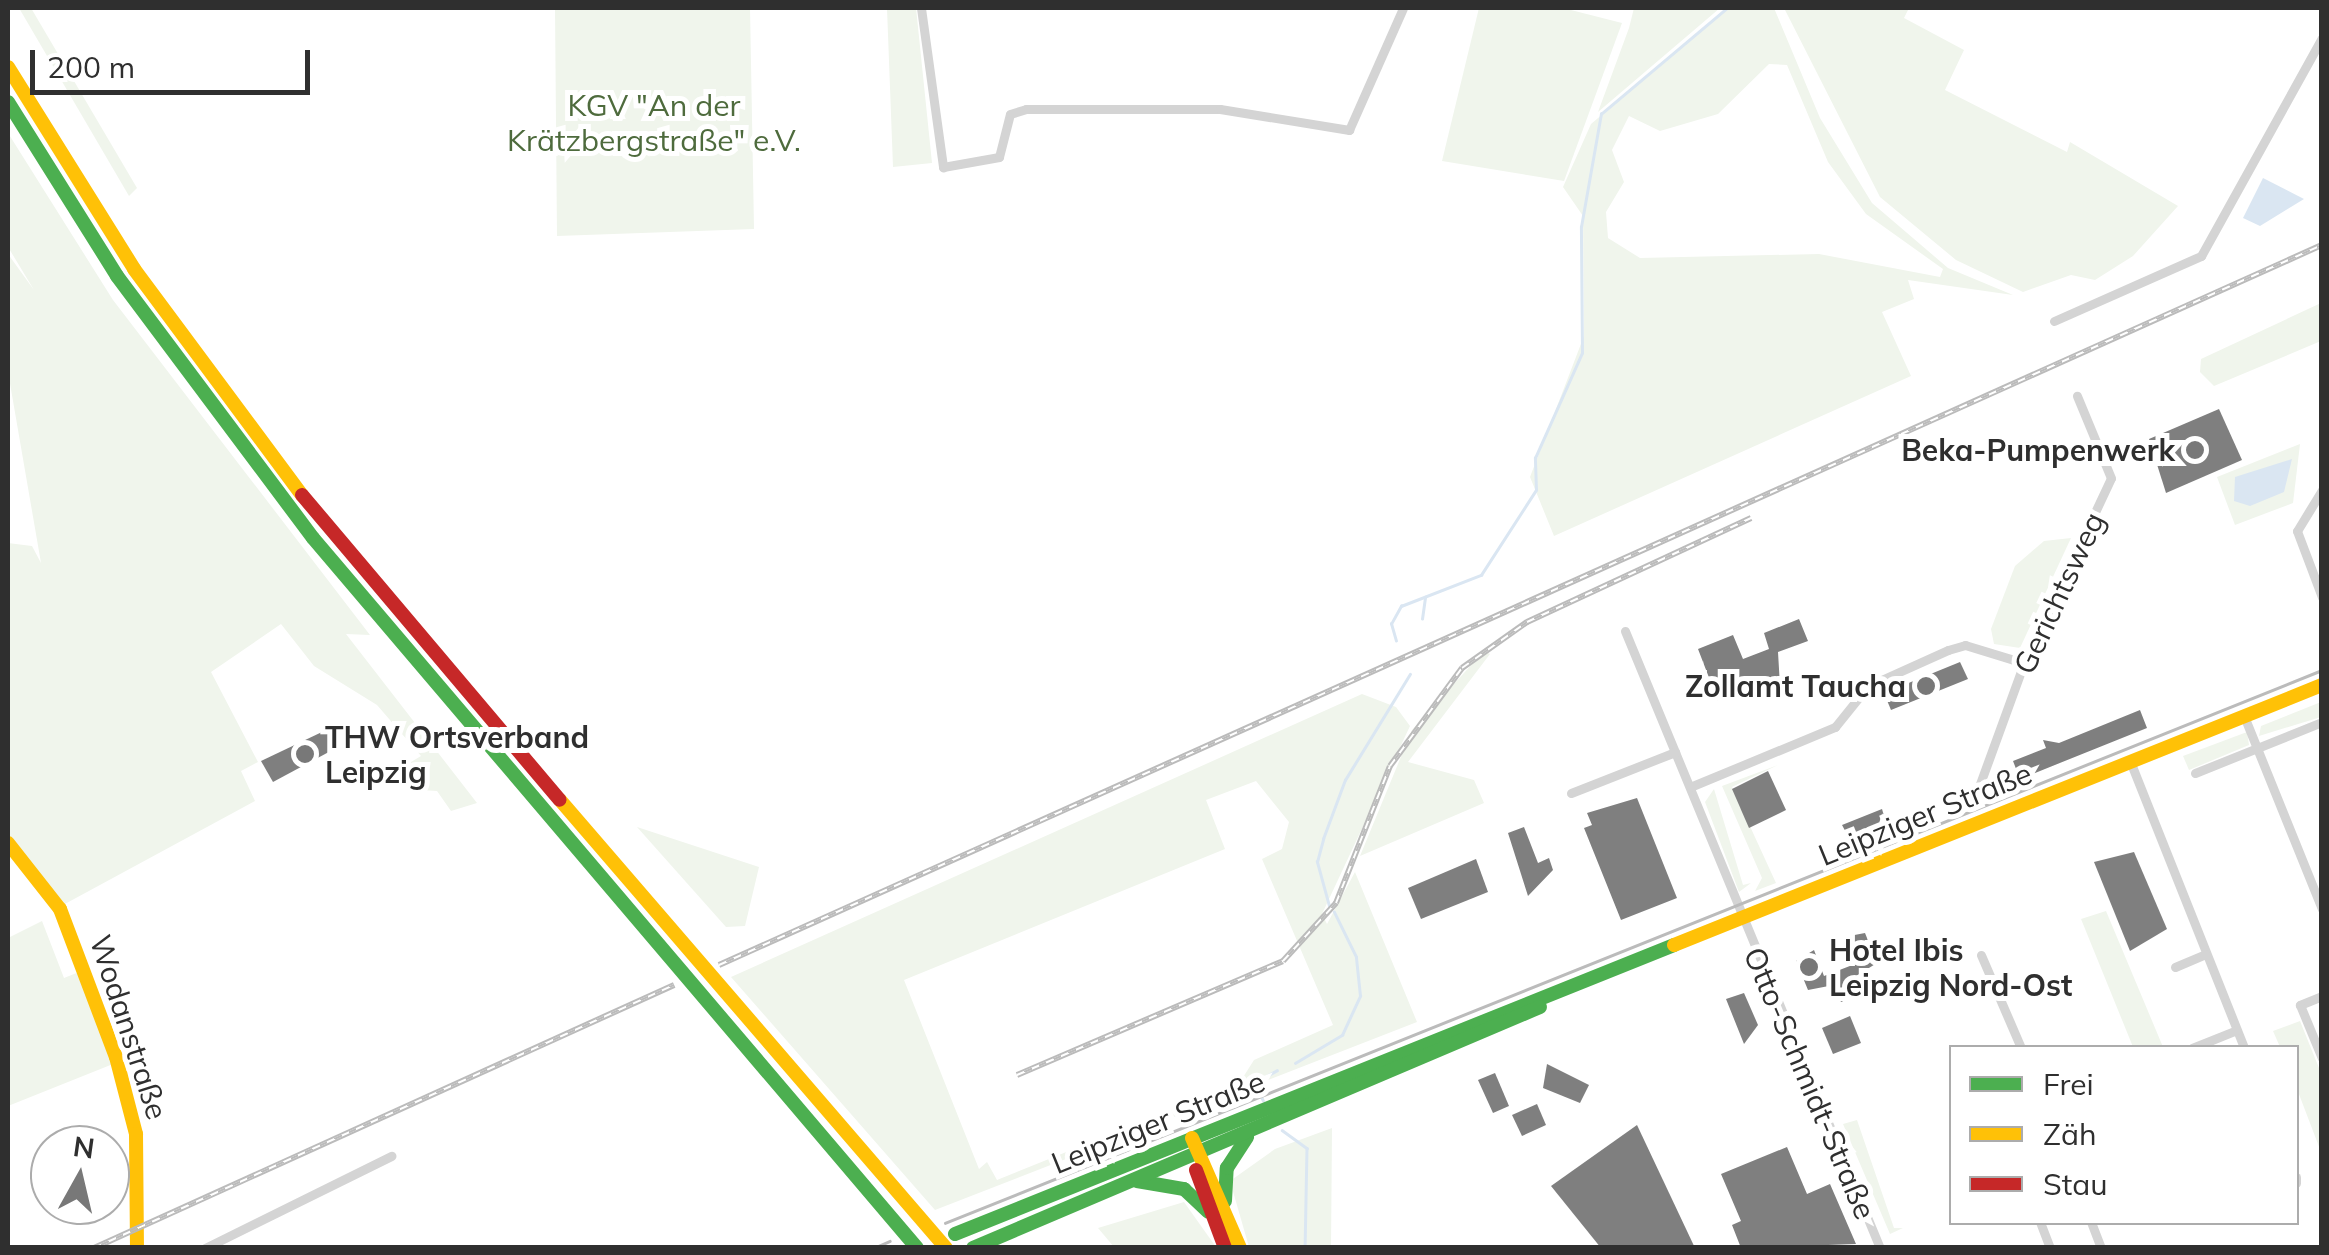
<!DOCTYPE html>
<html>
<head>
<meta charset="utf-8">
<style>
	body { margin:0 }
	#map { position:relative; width:2329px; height:1255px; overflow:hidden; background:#fff; font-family:Mulish,sans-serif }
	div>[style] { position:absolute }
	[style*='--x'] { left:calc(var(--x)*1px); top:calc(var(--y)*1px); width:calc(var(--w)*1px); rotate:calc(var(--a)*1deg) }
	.green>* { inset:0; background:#f0f5ec }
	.water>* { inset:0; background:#dae6f2 }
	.stream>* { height:2.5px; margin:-1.25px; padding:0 1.25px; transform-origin:1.25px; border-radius:1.25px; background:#dae6f2 }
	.building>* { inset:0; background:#7f7f7f }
	.street>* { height:9px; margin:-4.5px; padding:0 4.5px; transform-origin:4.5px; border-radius:4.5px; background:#d4d4d4 }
	.fast>* { height:14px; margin:-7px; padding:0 7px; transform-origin:7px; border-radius:7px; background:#4caf50 }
	.slow>* { height:14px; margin:-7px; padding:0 7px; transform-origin:7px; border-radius:7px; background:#ffc107 }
	.jam>* { height:14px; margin:-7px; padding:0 7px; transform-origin:7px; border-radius:7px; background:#c62828 }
	.tram>* { height:2.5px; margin:-1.25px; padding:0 1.25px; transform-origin:1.25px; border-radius:1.25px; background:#bbb }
	.rail>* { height:6px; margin-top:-3px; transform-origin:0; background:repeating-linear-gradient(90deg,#fff 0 8px,#bbb 0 16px); box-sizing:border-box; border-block:2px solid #bbb }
	.dots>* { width:28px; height:28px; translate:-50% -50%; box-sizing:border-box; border:5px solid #fff; border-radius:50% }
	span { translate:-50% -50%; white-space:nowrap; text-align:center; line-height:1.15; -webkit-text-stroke:10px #fff; paint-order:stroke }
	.park-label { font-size:30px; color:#4e6b3d }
	.poi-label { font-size:30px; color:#2f2f2f; font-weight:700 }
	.right { translate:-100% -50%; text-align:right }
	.left { translate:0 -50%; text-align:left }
	.street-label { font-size:30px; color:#2f2f2f }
	.frame { position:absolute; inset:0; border:10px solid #2f2f2f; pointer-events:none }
	.legend { position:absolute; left:1949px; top:1045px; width:350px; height:180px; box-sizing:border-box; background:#fff; border:2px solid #acacac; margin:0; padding:12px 18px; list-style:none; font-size:30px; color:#2f2f2f }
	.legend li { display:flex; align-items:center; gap:20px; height:50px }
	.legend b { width:50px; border:2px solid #acacac }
	.north { position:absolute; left:30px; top:1125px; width:100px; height:100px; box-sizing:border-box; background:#fff; border:2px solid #acacac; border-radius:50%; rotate:8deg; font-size:28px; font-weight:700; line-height:40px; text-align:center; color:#2f2f2f }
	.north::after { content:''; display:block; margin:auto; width:35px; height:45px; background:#787878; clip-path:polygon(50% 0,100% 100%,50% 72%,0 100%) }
	.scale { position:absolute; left:30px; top:50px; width:280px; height:45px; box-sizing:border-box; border:5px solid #2f2f2f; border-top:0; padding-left:12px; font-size:30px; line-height:35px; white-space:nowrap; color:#2f2f2f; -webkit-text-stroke:8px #fff; paint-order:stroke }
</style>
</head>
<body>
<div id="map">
	<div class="green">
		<i style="clip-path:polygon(19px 8px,31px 8px,137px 188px,129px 196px)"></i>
		<i style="clip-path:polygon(555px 8px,750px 8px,754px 229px,557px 236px)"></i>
		<i style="clip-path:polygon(887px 8px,916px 8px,932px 163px,893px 167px)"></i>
		<i style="clip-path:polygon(1479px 8px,1563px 8px,1622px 23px,1564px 181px,1442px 161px)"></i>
		<i style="clip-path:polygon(1634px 8px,1720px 8px,1598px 112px,1629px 28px)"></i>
		<i style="clip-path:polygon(evenodd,1728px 8px,1774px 8px,1820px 118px,1872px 203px,1948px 268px,2013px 295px,1908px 280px,1914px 299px,1882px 312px,1911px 376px,1554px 536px,1530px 477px,1584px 336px,1583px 216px,1563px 187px,1591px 124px,1728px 8px,1769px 64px,1787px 65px,1828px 162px,1866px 214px,1943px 269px,1940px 277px,1819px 254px,1640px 258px,1608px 238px,1606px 212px,1624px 182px,1612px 150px,1629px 116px,1660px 131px,1718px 114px,1769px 64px)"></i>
		<i style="clip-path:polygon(1784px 8px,1909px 8px,1904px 18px,1964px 50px,1945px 90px,2067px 152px,2070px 142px,2178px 206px,2133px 256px,2095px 280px,2071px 275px,2023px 292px,1956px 260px,1880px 197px)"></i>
		<i style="clip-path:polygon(8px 133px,113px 300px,370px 635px,346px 634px,477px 803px,451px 811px,437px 791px,420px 790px,406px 765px,421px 756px,377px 705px,314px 666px,281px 624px,211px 672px,258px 762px,241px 771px,255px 801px,63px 905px,8px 840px,8px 543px,32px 546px,41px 563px,8px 372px,8px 254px,34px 290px,8px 247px)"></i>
		<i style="clip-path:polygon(2321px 303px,2321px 341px,2214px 386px,2200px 372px,2201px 359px)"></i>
		<i style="clip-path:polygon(2300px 444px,2293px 503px,2235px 525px,2217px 477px)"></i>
		<i style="clip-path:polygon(2071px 538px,2020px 648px,1994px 644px,1991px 629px,2015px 566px,2044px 541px)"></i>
		<i style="clip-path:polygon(1484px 651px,1490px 654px,1408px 762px,1474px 780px,1484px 803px,1360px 856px,1412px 730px)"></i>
		<i style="clip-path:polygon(evenodd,1362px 694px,1396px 707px,1410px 726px,1322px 914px,1327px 924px,1355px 872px,1417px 1022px,935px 1210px,731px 977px,1362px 694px,1256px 781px,1289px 822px,1282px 849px,1262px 859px,1333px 1025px,1254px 1060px,1240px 1082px,997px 1180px,987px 1162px,979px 1169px,904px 980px,1225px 849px,1206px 800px,1256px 781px)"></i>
		<i style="clip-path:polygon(2321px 702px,2321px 717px,2259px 736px,2261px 726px)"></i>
		<i style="clip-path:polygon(2247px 732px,2249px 745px,2189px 770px,2183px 756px)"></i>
		<i style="clip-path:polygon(1778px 765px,1732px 787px,1776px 883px,1755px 891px,1762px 878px,1722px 786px)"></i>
		<i style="clip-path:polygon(1714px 789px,1743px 885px,1751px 883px,1739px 892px,1705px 802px)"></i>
		<i style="clip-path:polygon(637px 827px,759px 867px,745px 926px,726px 927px)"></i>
		<i style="clip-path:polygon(2106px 911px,2163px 1047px,2133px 1047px,2081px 919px)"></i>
		<i style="clip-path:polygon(42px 921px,64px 978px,79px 972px,113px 1064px,8px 1106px,8px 938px)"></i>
		<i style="clip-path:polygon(2300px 1021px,2321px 1073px,2321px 1152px,2297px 1089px,2296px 1048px,2280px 1047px,2273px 1031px)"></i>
		<i style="clip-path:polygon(1857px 1120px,1894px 1228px,1903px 1228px,1890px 1234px,1843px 1124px)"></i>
		<i style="clip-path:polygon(1332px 1128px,1331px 1247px,1249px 1247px,1230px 1181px,1275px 1149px)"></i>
		<i style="clip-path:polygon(1184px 1202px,1216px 1247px,1114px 1247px,1098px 1228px)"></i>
	</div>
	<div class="water">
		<i style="clip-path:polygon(2263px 178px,2304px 199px,2260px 226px,2243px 218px)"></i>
		<i style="clip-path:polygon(2292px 459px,2284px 492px,2250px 506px,2234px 501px,2235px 477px)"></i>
	</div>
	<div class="stream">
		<i style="--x:1422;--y:619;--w:22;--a:-82"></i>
		<i style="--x:1396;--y:641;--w:18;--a:-106"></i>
		<i style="--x:1391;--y:624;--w:21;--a:-61"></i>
		<i style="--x:1401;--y:606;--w:86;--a:-21.2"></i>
		<i style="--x:1481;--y:575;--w:101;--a:-57.1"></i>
		<i style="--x:1536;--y:490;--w:32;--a:-92"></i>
		<i style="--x:1535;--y:458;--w:115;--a:-65.9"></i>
		<i style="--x:1582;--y:353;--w:126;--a:-90.5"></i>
		<i style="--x:1581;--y:227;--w:115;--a:-80"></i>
		<i style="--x:1601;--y:114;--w:165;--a:-40.1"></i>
		<i style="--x:1329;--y:906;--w:46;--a:-105.3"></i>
		<i style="--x:1317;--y:862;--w:24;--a:-75"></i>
		<i style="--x:1323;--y:839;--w:63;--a:-69.6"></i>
		<i style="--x:1345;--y:780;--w:124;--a:-58.5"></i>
		<i style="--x:1295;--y:1063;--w:55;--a:-30.8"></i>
		<i style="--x:1342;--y:1035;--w:43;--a:-65.2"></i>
		<i style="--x:1360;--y:996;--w:39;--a:-96"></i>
		<i style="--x:1356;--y:957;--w:50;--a:-116.1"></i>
		<i style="--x:1263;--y:1101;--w:20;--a:-117"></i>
		<i style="--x:1254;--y:1083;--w:26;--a:-29"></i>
		<i style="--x:1282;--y:1130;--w:31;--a:36"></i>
		<i style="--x:1307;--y:1148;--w:100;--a:91.1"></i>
	</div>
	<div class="building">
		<i style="clip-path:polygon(2219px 409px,2242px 460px,2166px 493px,2149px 439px)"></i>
		<i style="clip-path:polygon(1799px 619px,1808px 641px,1778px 652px,1780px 686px,1718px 701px,1698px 649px,1733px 635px,1743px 659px,1769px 649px,1764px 633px)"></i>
		<i style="clip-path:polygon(1960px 662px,1968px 679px,1891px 710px,1884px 693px)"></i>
		<i style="clip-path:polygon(2140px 710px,2147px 728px,2020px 779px,2013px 761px,2046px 748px,2043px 740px,2059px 743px)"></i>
		<i style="clip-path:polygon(343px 722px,353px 739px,273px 782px,261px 761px)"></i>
		<i style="clip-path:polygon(1768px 771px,1786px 810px,1749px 828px,1732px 789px)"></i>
		<i style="clip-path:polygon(1637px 798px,1677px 898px,1621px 920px,1584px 828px,1592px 825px,1587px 813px)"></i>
		<i style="clip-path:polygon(1882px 809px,1887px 826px,1850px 840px,1842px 825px)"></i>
		<i style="clip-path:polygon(1524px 827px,1538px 863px,1549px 858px,1553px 870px,1528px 896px,1508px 833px)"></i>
		<i style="clip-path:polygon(2134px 852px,2167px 929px,2130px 951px,2094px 862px)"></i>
		<i style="clip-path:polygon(1476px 859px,1488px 892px,1421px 919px,1408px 888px)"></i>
		<i style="clip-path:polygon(1865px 933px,1877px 963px,1856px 976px,1862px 993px,1841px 1002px,1834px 985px,1808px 990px,1796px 961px,1814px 950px,1824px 976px,1855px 964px,1844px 937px)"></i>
		<i style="clip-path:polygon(1744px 993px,1758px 1025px,1744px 1044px,1726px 999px)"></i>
		<i style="clip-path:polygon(1850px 1016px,1861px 1043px,1833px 1054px,1822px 1028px)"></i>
		<i style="clip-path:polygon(1547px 1064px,1589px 1085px,1580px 1103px,1543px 1088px)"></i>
		<i style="clip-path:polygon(1495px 1073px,1509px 1106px,1493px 1113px,1478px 1080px)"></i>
		<i style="clip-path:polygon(1537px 1104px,1546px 1125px,1522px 1136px,1512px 1115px)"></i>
		<i style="clip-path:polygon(1637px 1125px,1695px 1248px,1601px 1248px,1551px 1186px)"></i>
		<i style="clip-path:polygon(1787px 1147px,1807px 1194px,1830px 1184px,1856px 1244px,1741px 1248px,1732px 1225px,1741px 1221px,1721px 1174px)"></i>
	</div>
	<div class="street">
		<i style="--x:921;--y:8;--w:161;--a:82.1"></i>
		<i style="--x:943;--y:167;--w:57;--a:-10.1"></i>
		<i style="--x:999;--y:157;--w:44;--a:-75.7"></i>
		<i style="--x:1010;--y:114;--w:17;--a:-17"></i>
		<i style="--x:1026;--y:109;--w:194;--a:0"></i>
		<i style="--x:1220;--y:109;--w:131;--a:9.2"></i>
		<i style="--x:1349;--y:130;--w:133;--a:-66.1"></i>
		<i style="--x:2054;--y:321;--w:161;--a:-23.9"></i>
		<i style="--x:2201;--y:256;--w:249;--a:-61"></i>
		<i style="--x:2322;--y:490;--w:48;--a:121.4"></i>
		<i style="--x:2297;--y:531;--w:71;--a:69.3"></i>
		<i style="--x:1625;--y:631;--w:668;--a:67.55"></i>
		<i style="--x:2244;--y:716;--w:208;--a:68"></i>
		<i style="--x:2130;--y:761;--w:309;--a:68.3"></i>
		<i style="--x:2195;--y:773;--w:137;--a:-21.9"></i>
		<i style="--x:1690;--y:787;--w:157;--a:-22.5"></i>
		<i style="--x:1835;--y:727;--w:53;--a:-51.2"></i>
		<i style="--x:1868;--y:686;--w:88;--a:-24.2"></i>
		<i style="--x:1948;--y:650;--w:18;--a:-16"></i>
		<i style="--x:1965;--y:645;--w:62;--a:17"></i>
		<i style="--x:1977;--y:792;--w:137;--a:-70"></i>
		<i style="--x:2024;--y:663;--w:204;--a:-64.8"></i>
		<i style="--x:2111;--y:478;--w:89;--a:-112.5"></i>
		<i style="--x:1571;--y:793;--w:112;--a:-21.5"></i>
		<i style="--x:1981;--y:955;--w:101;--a:66.7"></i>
		<i style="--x:2175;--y:967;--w:33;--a:-23"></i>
		<i style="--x:2322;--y:996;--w:24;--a:158"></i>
		<i style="--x:2300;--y:1005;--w:57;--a:67.5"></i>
		<i style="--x:2192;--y:1048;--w:48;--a:-21.8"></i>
		<i style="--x:2296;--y:1177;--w:6;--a:90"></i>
		<i style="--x:2040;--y:1222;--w:28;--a:69"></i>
		<i style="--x:2091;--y:1222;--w:28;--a:69"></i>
		<i style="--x:205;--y:1248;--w:208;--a:-26.3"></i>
	</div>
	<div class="fast">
		<i style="--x:8;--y:102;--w:205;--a:57.9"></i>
		<i style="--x:117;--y:276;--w:327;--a:53.2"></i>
		<i style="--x:313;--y:538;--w:932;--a:49.61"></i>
		<i style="--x:1137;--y:1181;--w:48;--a:9.7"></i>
		<i style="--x:1184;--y:1189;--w:33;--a:43"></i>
		<i style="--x:1225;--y:1201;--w:33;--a:-87"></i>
		<i style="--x:1227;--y:1168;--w:37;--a:-57"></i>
		<i style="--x:955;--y:1234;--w:775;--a:-21.9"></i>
		<i style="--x:973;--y:1248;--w:616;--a:-23.03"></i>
	</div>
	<div class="slow">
		<i style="--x:8;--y:67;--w:238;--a:58"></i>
		<i style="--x:134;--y:269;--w:282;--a:53.4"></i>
		<i style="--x:560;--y:800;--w:591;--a:49.25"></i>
		<i style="--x:8;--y:843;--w:84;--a:51.8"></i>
		<i style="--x:60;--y:909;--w:158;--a:69.3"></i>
		<i style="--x:116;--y:1057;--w:80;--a:75.4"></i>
		<i style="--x:136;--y:1134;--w:114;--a:89.5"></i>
		<i style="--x:1674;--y:945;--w:698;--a:-21.86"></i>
		<i style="--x:1192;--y:1138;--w:120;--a:66.4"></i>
	</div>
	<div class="jam">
		<i style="--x:302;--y:495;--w:399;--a:49.8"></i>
		<i style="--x:1196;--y:1170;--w:83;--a:69.6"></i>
	</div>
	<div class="tram">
		<i style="--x:945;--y:1223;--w:1484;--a:-21.88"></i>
		<i style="--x:874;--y:1248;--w:17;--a:-24"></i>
	</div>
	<div class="rail">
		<i style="--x:719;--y:965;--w:1757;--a:-24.19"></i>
		<i style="--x:1017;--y:1075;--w:289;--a:-23.2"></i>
		<i style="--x:1283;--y:961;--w:79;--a:-47.6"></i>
		<i style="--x:1336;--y:903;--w:147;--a:-68.5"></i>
		<i style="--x:1390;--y:766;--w:122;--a:-53.7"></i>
		<i style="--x:1462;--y:668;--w:80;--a:-35.3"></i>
		<i style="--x:1527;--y:622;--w:247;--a:-24.9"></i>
		<i style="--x:94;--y:1248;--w:637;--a:-24.39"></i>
	</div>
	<div class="dots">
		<i style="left:2195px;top:450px;background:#787878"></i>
		<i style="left:1926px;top:686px;background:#787878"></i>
		<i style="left:305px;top:754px;background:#787878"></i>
		<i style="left:1809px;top:967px;background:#787878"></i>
	</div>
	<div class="park-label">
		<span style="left:654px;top:122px">KGV "An der<br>Krätzbergstraße" e.V.</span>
	</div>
	<div class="poi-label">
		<span class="right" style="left:2175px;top:450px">Beka-Pumpenwerk</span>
		<span class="right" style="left:1906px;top:686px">Zollamt Taucha</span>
		<span class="left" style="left:325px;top:754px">THW Ortsverband<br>Leipzig</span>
		<span class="left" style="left:1829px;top:967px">Hotel Ibis<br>Leipzig Nord-Ost</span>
	</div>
	<div class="street-label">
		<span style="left:2059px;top:593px;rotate:-65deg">Gerichtsweg</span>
		<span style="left:1925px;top:814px;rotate:-22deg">Leipziger Straße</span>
		<span style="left:129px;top:1027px;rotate:72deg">Wodanstraße</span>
		<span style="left:1810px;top:1083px;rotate:67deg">Otto-Schmidt-Straße</span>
		<span style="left:1158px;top:1122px;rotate:-22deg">Leipziger Straße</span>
	</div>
	<div class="frame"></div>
	<ul class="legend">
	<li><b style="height:12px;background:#4caf50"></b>Frei</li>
	<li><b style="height:12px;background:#ffc107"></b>Zäh</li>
	<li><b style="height:12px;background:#c62828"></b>Stau</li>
	</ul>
	<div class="north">N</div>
	<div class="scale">200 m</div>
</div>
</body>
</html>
